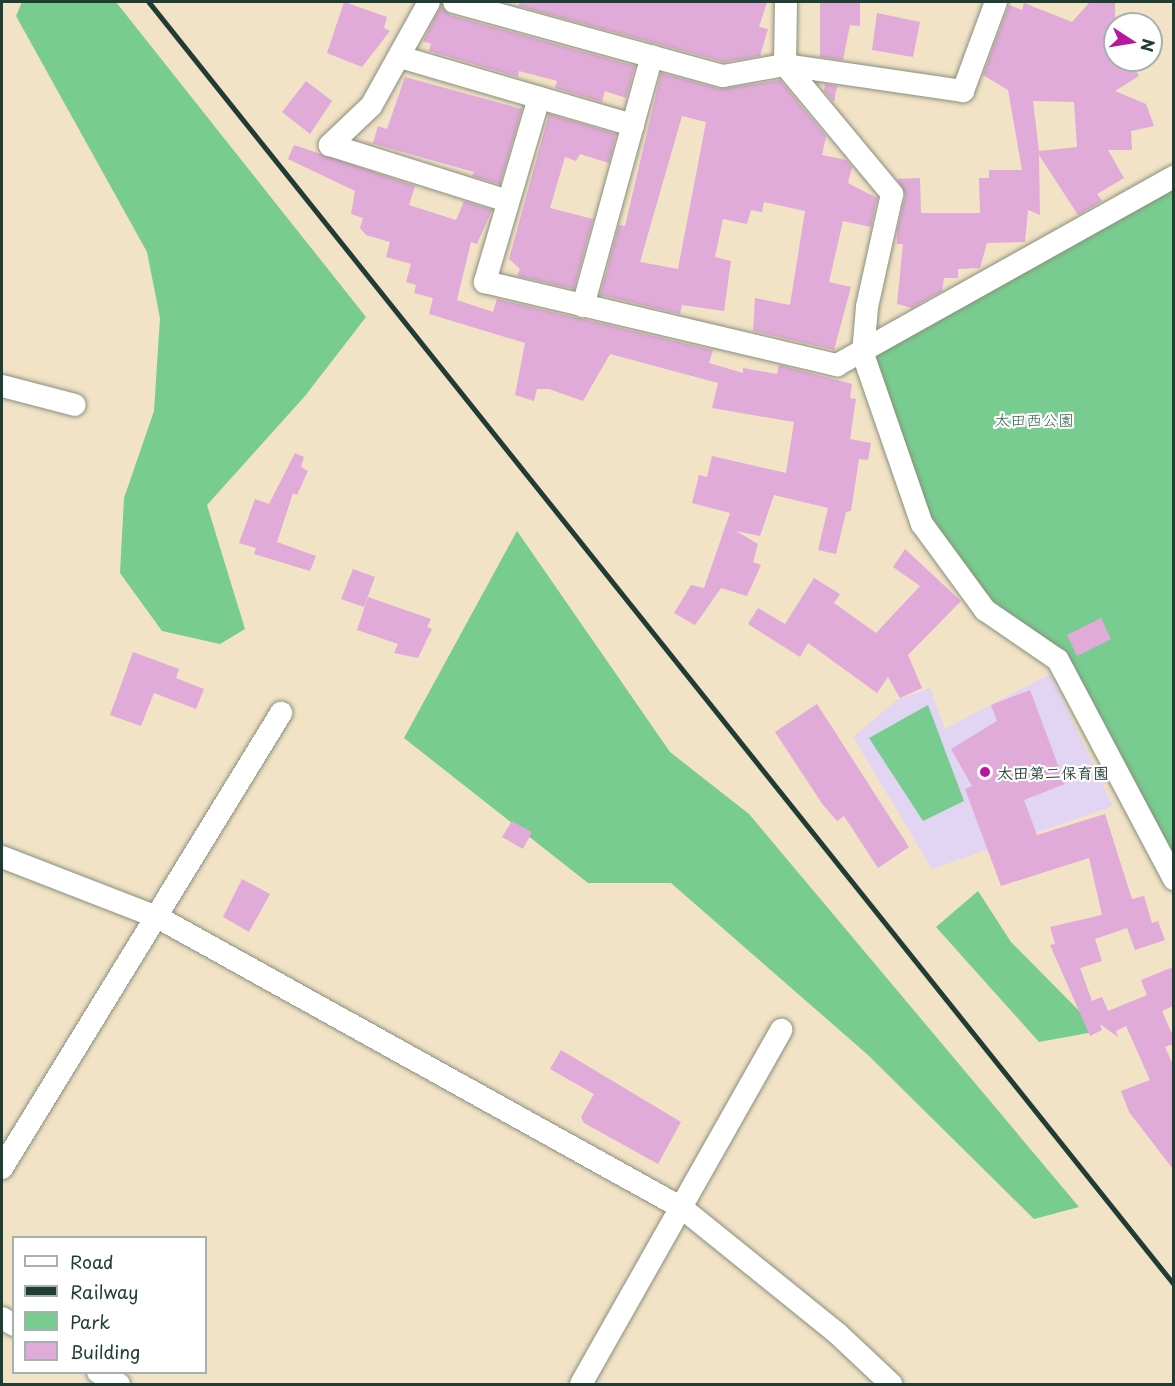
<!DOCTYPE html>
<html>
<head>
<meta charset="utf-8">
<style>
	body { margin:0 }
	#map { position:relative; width:1175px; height:1386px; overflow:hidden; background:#f2e2c6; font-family:"Playpen Sans","Klee One",sans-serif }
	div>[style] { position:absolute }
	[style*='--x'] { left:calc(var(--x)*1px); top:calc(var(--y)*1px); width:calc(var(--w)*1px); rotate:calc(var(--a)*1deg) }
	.built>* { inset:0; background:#e2d4f3 }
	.green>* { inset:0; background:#78cc8f }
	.building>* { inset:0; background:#e0abd8 }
	.roads { filter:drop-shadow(0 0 2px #88907d) drop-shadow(0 0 2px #88907d) }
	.minor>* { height:22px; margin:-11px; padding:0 11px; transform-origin:11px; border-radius:11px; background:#fff }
	.rail>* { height:4.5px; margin:-2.25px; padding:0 2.25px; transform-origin:2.25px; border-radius:2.25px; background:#1f3d34 }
	.dots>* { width:16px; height:16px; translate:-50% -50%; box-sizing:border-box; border:3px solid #fff; border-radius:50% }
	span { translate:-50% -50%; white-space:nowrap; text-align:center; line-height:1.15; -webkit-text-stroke:4.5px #fff; paint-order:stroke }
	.park-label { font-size:16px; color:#35614b }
	.poi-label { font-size:16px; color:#1f3d34; font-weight:700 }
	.left { translate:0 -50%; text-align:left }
	.frame { position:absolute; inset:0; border:3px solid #1f3d34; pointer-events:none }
	.legend { position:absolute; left:12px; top:1236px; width:195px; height:138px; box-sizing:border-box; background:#fff; border:2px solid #a5b1ae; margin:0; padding:8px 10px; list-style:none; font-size:18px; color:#1f3d34 }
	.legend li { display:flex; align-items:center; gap:12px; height:30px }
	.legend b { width:30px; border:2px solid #a5b1ae }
	.north { position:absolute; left:1103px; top:12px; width:60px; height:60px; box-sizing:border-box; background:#fff; border:2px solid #a5b1ae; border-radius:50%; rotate:102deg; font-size:16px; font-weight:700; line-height:24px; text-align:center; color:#1f3d34 }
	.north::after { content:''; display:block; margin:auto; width:21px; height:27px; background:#b5179e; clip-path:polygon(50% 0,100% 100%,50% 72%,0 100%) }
</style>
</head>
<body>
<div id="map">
	<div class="built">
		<i style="clip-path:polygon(1050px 674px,1113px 806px,932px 869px,853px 737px,897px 700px,930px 688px,945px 729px)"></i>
	</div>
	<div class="green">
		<i style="clip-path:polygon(22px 2px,116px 2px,366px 317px,305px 396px,207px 505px,245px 629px,220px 644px,162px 631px,120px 573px,124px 498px,154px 411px,160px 318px,147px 252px,16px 16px)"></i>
		<i style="clip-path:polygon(1173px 177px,1173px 879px,1058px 660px,985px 610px,922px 524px,863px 354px)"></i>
		<i style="clip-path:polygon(517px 531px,670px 752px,749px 814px,1079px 1207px,1034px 1219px,868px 1055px,671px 883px,588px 883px,404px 738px)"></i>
		<i style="clip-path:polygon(928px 705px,964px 801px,923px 821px,869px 738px)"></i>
		<i style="clip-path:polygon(978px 891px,1011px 942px,1099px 1031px,1039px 1042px,936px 927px)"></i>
	</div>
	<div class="building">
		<i style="clip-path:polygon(344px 2px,387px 17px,384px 28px,390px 31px,362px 67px,327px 53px)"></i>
		<i style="clip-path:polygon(520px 2px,767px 2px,759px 27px,768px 29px,760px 56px,724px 62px,518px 6px)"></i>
		<i style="clip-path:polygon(820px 2px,860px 2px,860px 26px,850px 25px,843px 60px,820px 57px)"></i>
		<i style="clip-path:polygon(evenodd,1090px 2px,1115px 2px,1115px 60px,1130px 60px,1139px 76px,1115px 91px,1146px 104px,1154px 126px,1131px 131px,1132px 150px,1108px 150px,1124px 178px,1097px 194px,1102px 201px,1078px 215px,1039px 155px,1040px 215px,1028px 210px,1025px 242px,987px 243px,980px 268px,958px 269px,958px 278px,944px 278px,942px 291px,912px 308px,897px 304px,903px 244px,897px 244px,897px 232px,905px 196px,897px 179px,920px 178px,921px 213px,980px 213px,979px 178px,989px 178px,989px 170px,1022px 170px,1008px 90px,983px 75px,1009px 5px,1022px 10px,1024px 3px,1072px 22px,1090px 2px,1033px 101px,1074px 102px,1077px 147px,1039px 151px,1033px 101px)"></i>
		<i style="clip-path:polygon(441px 6px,450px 15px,635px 66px,626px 98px,605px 91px,602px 102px,555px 88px,557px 81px,519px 71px,518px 77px,429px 51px,431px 44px,423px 41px)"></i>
		<i style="clip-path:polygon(877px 13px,920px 22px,913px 57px,872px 50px)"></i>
		<i style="clip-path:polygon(evenodd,661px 73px,720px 89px,780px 80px,826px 136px,822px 155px,846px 160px,852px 167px,848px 183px,877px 198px,871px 227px,843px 221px,829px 282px,851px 287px,834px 350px,753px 331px,755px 298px,790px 305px,805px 211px,764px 202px,762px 212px,751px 210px,747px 224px,723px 219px,715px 257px,731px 261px,724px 311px,682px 305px,680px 314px,600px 295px,619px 225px,625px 226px,661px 73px,682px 116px,706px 122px,678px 269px,640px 262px,682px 116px)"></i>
		<i style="clip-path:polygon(405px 77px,522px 109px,500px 184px,472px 176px,474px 172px,356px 139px,373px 143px,378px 126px,387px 129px)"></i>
		<i style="clip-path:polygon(306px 81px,332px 101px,310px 134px,282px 112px)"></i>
		<i style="clip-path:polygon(825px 84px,837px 86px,834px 102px,824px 91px)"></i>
		<i style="clip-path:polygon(549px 114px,616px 134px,609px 163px,580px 154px,576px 161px,565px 157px,550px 208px,593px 219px,574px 289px,517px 276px,520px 269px,509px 259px)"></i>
		<i style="clip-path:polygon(294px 145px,415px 186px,409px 205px,456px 220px,464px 201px,492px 210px,477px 244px,471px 242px,457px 300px,493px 312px,497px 299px,713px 350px,709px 363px,743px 373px,743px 368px,777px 374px,779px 365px,852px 384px,850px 398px,856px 399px,850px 439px,871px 443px,868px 460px,859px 459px,851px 511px,846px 512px,836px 554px,818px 550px,828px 508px,774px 495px,760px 536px,736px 531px,758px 544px,753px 562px,761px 565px,747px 596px,721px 588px,695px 625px,674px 613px,691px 585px,704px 588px,730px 513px,692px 503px,699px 475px,707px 477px,712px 456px,786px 473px,794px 422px,712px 408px,718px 383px,610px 354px,583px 401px,549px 389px,537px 389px,534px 401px,515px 395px,525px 343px,429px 314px,433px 298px,414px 293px,416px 285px,406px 282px,411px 264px,386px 257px,390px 242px,366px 235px,360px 228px,363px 218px,351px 214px,355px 191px,288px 159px)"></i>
		<i style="clip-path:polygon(295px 453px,304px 457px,301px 467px,308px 471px,297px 495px,293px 493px,277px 542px,316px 556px,310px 571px,254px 554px,256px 548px,239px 543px,255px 499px,269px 504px)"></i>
		<i style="clip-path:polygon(905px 549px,961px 601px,908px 655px,922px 688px,900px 698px,888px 677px,877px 693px,808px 643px,800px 657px,748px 624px,758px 608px,785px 624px,814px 578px,840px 594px,834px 603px,876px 633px,920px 586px,893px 567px)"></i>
		<i style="clip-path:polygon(353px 569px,375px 577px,364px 607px,341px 599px)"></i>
		<i style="clip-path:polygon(368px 597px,431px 619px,427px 627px,432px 629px,418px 658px,394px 653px,398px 644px,357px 630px)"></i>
		<i style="clip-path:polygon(1101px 618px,1111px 639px,1077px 656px,1067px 635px)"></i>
		<i style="clip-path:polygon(133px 652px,179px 669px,176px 678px,204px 689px,196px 709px,154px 693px,141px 726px,110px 715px)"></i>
		<i style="clip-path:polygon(1030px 690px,1065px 784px,1024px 800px,1037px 835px,1105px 814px,1132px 899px,1144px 896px,1152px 923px,1158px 921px,1165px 940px,1135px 950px,1127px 928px,1095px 939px,1102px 961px,1080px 968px,1092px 1001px,1102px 997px,1108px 1011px,1147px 995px,1141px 980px,1173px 967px,1173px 1006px,1162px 1011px,1173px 1036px,1173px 1044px,1165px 1047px,1173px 1065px,1173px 1169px,1129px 1112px,1121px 1091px,1150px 1080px,1126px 1026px,1116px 1031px,1118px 1037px,1100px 1024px,1102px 1030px,1090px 1036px,1050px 945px,1055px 944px,1050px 927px,1102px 915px,1089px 858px,1001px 886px,965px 789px,972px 786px,951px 749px,997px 721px,991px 705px)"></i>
		<i style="clip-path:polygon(817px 704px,909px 847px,878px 868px,844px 816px,837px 821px,823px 805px,775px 732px)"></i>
		<i style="clip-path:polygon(512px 821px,532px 832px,523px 849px,502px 837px)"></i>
		<i style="clip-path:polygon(242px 879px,270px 894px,249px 932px,223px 917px)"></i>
		<i style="clip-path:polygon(561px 1050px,681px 1122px,658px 1164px,584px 1123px,581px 1117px,594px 1094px,550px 1069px)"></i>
	</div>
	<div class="roads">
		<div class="minor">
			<i style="--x:429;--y:2;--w:119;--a:119.1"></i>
			<i style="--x:371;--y:106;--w:57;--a:136.4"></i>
			<i style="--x:330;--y:145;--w:187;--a:17.5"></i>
			<i style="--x:454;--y:2;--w:279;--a:15.4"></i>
			<i style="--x:723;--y:76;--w:63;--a:-10.1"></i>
			<i style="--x:785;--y:65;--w:180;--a:8.3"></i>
			<i style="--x:963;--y:91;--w:95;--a:-69.7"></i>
			<i style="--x:786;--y:2;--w:63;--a:90.9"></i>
			<i style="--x:785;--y:65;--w:168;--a:50.3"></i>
			<i style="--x:892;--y:194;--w:116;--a:102.5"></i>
			<i style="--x:867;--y:307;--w:47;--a:94.9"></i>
			<i style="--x:863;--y:354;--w:180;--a:70.9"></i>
			<i style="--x:922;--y:524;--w:107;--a:53.8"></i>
			<i style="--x:985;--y:610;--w:88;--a:34.4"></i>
			<i style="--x:1058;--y:660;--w:248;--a:62.1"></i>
			<i style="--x:400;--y:57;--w:243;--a:16.3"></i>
			<i style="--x:539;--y:98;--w:192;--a:106.4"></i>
			<i style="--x:485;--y:282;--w:362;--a:13.3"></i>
			<i style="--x:837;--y:365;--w:386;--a:-29.2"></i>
			<i style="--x:583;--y:306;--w:259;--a:-74.6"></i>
			<i style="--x:2;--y:386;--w:75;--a:14.6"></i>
			<i style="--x:2;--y:857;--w:168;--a:21.2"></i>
			<i style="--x:159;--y:918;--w:598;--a:29.01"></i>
			<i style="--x:682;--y:1208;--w:201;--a:38.9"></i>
			<i style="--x:838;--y:1334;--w:73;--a:43.3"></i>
			<i style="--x:2;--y:1168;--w:534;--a:-58.48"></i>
			<i style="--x:2;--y:1318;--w:14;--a:30"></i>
			<i style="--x:98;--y:1372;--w:24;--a:30"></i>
			<i style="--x:581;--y:1384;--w:407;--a:-60.5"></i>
		</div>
	</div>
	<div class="rail">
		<i style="--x:149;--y:2;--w:1641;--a:51.36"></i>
	</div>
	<div class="dots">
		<i style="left:985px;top:772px;background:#b5179e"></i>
	</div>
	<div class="park-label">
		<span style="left:1034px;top:419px">太田西公園</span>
	</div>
	<div class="poi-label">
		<span class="left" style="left:997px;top:772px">太田第二保育園</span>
	</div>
	<div class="frame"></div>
	<ul class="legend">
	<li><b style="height:8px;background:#fff"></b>Road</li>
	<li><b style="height:8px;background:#1f3d34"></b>Railway</li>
	<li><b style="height:16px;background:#78cc8f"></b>Park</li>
	<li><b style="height:16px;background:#e0abd8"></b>Building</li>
	</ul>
	<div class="north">N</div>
</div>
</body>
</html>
